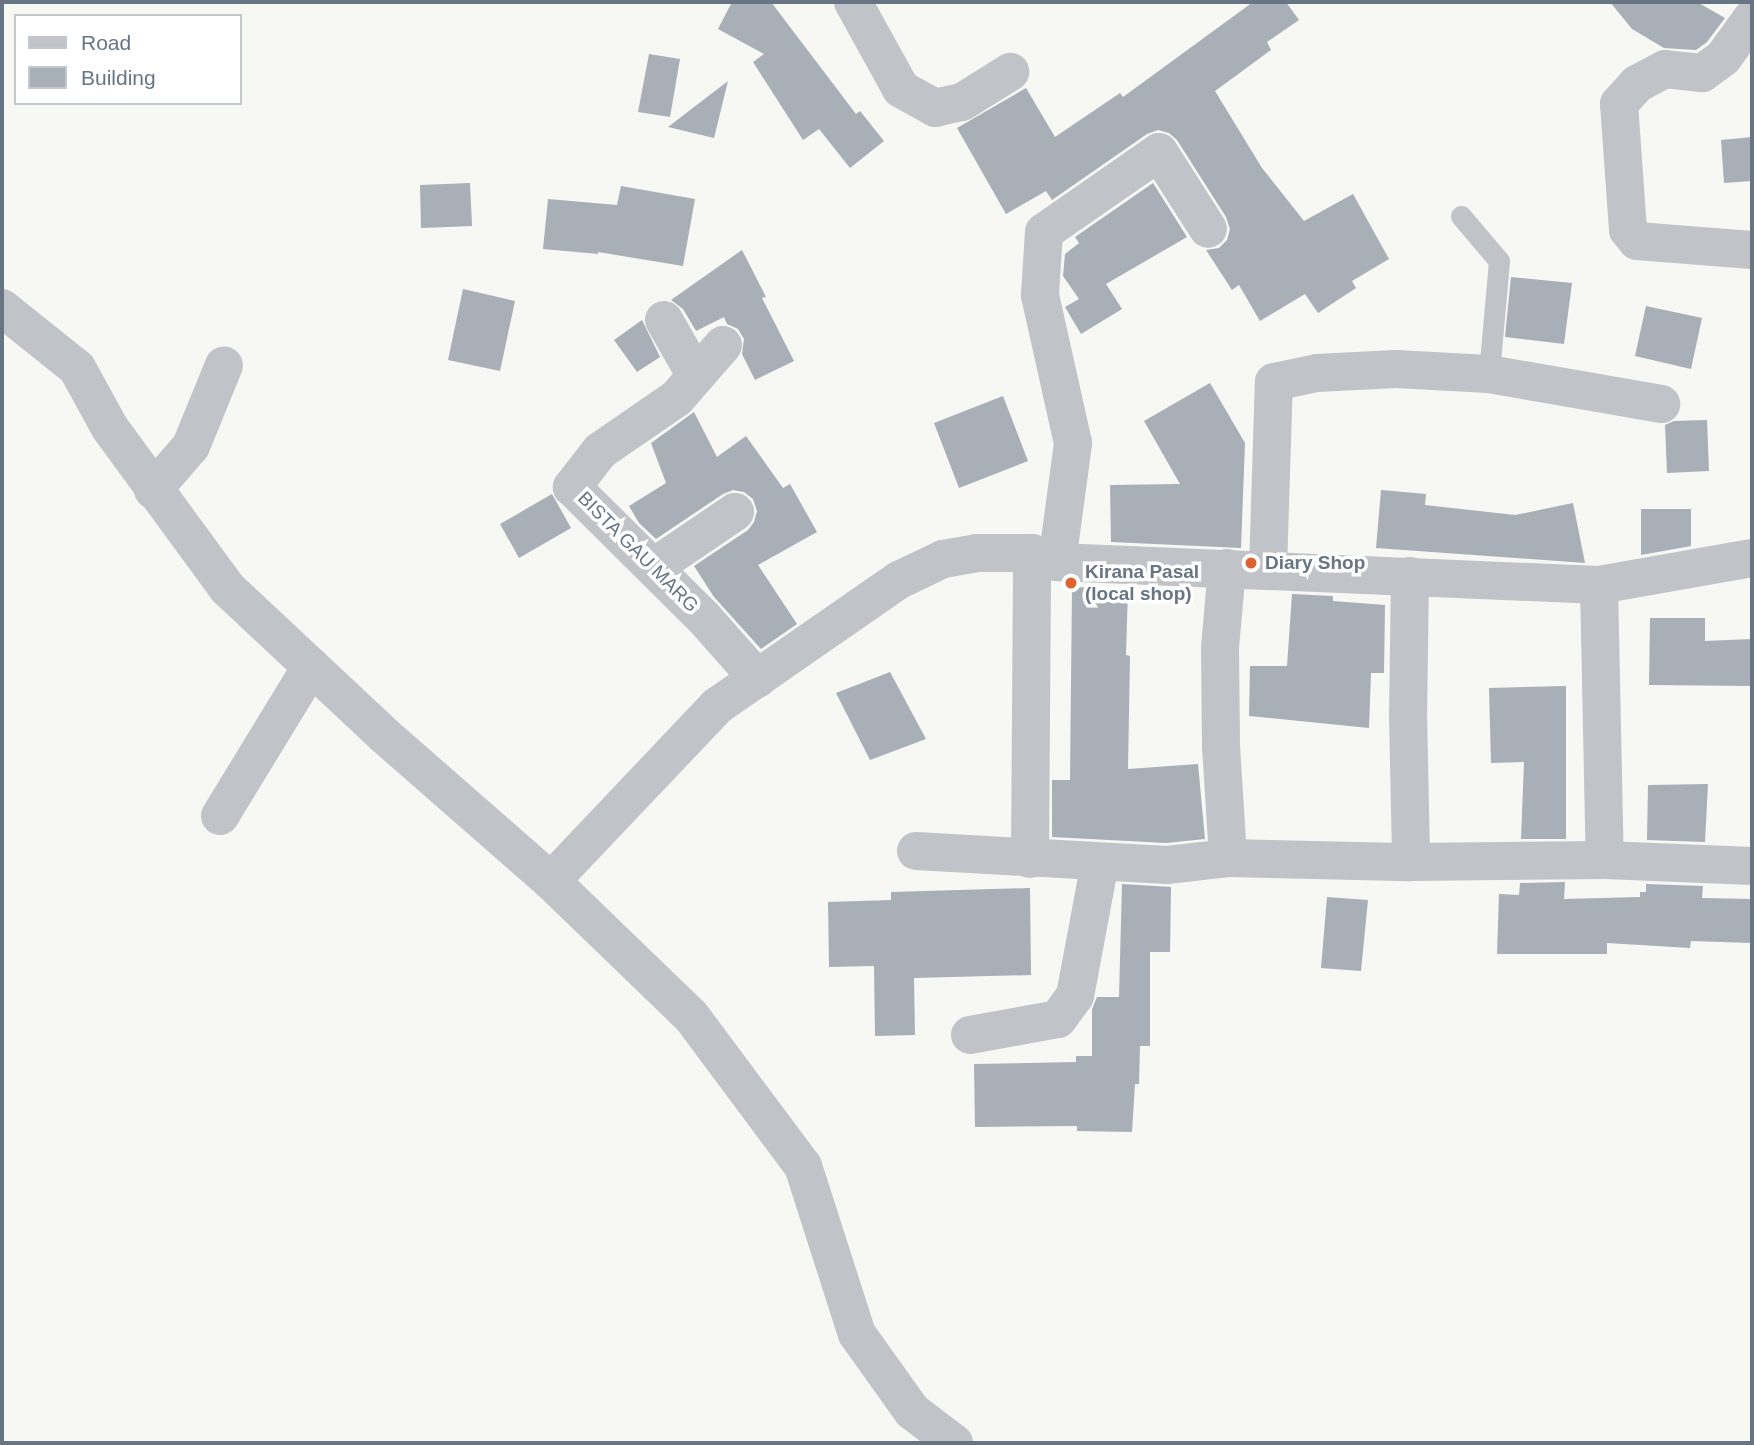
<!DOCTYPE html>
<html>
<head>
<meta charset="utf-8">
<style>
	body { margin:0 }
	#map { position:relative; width:1754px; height:1445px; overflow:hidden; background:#f7f7f4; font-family:Arial,sans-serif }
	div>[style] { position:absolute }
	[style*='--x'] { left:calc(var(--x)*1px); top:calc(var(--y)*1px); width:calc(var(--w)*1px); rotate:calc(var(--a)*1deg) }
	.building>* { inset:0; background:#a9afb6 }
	.lane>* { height:21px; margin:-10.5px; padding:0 10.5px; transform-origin:10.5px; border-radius:10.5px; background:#c0c3c7 }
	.street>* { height:38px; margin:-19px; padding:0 19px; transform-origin:19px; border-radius:19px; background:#c0c3c7 }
	.dots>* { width:19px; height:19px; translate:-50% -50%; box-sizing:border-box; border:4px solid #fff; border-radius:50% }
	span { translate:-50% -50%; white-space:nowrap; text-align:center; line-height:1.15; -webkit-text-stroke:7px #fff; paint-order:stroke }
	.street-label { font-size:19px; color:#677584 }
	.poi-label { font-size:19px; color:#677584; font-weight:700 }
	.left { translate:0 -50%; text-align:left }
	.frame { position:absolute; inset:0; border:4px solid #677584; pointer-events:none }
	.legend { position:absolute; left:14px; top:14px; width:228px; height:91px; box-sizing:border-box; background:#fff; border:2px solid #c2c8ce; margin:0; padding:9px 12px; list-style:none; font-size:21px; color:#677584 }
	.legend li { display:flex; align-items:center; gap:14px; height:35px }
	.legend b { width:35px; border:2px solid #c2c8ce }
</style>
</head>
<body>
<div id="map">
	<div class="building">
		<i style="clip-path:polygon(732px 2px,771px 2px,856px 114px,860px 111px,884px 141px,850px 168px,819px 129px,803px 140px,753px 62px,764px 54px,718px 29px)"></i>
		<i style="clip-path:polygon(1253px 2px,1286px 2px,1299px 20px,1267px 42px,1271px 50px,1215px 91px,1262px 168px,1304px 221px,1353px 194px,1389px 259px,1352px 281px,1356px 288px,1318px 313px,1305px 294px,1260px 321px,1239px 285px,1232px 290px,1206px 250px,1219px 248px,1227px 240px,1230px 229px,1226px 217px,1177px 140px,1169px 133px,1158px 130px,1147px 134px,1052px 200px,1046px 191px,1006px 214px,957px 128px,1026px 88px,1055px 137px,1120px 93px,1123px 97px)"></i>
		<i style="clip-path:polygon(1610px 2px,1697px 2px,1725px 18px,1707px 42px,1696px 50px,1664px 48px,1632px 29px)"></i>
		<i style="clip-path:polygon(649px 54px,680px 59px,670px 117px,638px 112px)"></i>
		<i style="clip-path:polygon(728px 81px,714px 138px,668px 127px)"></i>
		<i style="clip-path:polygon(1752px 137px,1752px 181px,1724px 183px,1721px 140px)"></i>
		<i style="clip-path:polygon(470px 183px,472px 226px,421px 228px,420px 185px)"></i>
		<i style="clip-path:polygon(1153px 183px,1187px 237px,1106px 284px,1122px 309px,1081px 334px,1065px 307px,1079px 299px,1063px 276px,1065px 254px,1079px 243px,1075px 237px)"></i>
		<i style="clip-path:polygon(621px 186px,695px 199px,683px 266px,598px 252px,598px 254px,543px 249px,548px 199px,617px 205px)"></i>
		<i style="clip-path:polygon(742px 250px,766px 297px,762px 298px,794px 361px,755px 380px,742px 354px,744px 339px,738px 329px,727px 324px,724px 317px,696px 331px,683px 309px,671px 300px)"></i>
		<i style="clip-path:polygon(1511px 277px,1572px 283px,1564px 344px,1505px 337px)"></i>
		<i style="clip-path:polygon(463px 289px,515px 301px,500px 371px,448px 360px)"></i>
		<i style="clip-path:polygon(1646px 306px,1702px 318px,1691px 369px,1635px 356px)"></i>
		<i style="clip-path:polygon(642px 320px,660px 357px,637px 372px,614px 340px)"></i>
		<i style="clip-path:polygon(1210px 383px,1245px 443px,1241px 548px,1111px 542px,1110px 485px,1180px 484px,1144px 421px)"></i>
		<i style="clip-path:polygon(1003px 396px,1028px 461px,959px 488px,934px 423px)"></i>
		<i style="clip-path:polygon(694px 412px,717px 457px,746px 436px,783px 488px,790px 484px,817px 532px,758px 565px,797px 624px,761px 649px,714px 597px,694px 566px,748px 530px,754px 522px,757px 511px,753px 499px,744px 492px,733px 490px,723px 494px,656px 539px,639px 523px,629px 506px,666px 483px,651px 443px)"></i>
		<i style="clip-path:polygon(1707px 420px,1709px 471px,1667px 473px,1665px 425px,1674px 421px)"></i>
		<i style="clip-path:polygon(1381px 490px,1426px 494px,1425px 505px,1515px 515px,1573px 503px,1585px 563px,1376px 548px)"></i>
		<i style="clip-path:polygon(552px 494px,571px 528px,519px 558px,500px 524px)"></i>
		<i style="clip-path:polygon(1641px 509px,1691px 509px,1691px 546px,1641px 555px)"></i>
		<i style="clip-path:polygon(1072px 587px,1128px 589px,1126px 655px,1130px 656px,1128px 769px,1198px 764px,1205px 839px,1166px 843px,1052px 837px,1052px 780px,1070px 780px)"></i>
		<i style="clip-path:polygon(1292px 594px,1333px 596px,1333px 601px,1385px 605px,1384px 673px,1371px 673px,1369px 728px,1249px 716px,1250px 666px,1287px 666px)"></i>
		<i style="clip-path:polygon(1650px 618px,1705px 618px,1705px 641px,1752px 639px,1752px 686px,1649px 685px)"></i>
		<i style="clip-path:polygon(890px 672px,926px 739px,870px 760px,836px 693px)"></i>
		<i style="clip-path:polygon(1566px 686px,1566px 839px,1521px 839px,1524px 762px,1491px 763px,1489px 688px)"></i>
		<i style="clip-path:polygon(1708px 784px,1705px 842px,1647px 840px,1648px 785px)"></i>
		<i style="clip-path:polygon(1565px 882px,1564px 899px,1640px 897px,1640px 892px,1646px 892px,1646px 884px,1703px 886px,1702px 898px,1752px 899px,1752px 943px,1691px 941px,1690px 948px,1607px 943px,1607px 954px,1497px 954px,1499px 894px,1519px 895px,1520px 883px)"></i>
		<i style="clip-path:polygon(1122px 884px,1171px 887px,1170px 952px,1150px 952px,1150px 1046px,1140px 1046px,1139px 1084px,1135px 1084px,1132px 1132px,1077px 1131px,1077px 1126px,975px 1127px,974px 1064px,1076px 1062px,1076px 1056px,1092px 1056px,1092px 1009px,1097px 997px,1119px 997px)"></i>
		<i style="clip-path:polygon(1030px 888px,1031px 975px,914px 978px,915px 1035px,875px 1036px,874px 966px,829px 967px,828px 902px,891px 900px,891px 892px)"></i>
		<i style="clip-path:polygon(1327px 897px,1368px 900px,1361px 971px,1321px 968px)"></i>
	</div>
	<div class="lane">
		<i style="--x:1461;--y:216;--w:59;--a:49.8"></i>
		<i style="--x:1499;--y:261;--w:113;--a:95.1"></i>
	</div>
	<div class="street">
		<i style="--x:853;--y:2;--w:99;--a:61.1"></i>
		<i style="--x:901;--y:89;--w:39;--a:29"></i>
		<i style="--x:935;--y:108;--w:28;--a:-13"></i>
		<i style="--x:962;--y:102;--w:57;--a:-32"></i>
		<i style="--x:1752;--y:18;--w:49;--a:125.9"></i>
		<i style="--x:1723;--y:58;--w:26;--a:144"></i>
		<i style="--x:1702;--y:73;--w:37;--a:-174"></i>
		<i style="--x:1665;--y:69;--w:32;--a:152"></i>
		<i style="--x:1637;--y:84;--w:27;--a:132"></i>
		<i style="--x:1619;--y:104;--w:126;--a:85.9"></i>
		<i style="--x:1628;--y:230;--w:14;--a:51"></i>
		<i style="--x:1637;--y:241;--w:115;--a:4.5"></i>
		<i style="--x:2;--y:308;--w:96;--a:38.7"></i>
		<i style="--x:77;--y:368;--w:68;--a:61.2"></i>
		<i style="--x:110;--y:428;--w:198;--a:53.8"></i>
		<i style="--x:227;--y:588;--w:215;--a:43.1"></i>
		<i style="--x:384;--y:735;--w:222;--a:41.2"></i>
		<i style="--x:551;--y:881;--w:194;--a:44"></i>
		<i style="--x:691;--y:1016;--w:187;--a:53.3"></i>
		<i style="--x:803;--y:1166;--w:176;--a:72.2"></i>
		<i style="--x:857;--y:1334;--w:95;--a:54.5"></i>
		<i style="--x:912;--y:1411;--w:53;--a:37.3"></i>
		<i style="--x:664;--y:320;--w:64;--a:60.3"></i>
		<i style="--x:723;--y:345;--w:70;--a:131"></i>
		<i style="--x:677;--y:398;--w:93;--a:145.5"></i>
		<i style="--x:600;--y:451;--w:46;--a:127.9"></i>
		<i style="--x:572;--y:487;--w:186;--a:44.8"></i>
		<i style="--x:704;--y:618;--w:81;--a:48.5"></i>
		<i style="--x:153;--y:490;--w:58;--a:-49.2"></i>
		<i style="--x:191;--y:446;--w:87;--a:-67.8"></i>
		<i style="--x:1057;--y:562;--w:120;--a:-82.3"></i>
		<i style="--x:1073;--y:443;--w:152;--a:-102.6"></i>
		<i style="--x:1040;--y:295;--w:63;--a:-86.4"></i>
		<i style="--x:1044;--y:232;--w:140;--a:-34.8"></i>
		<i style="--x:1159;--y:152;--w:91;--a:57.5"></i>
		<i style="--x:654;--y:567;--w:98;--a:-34.2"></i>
		<i style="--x:1227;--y:568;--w:80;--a:95"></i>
		<i style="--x:1220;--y:648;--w:98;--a:89.4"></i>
		<i style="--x:1221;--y:746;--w:112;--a:86.4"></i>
		<i style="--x:1268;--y:569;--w:187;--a:-88.2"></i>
		<i style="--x:1274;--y:382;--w:44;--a:-11.8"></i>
		<i style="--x:1317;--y:373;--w:79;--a:-2.9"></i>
		<i style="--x:1396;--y:369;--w:93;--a:3.1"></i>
		<i style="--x:1489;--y:374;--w:175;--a:9.9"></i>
		<i style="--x:1410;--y:576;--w:137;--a:90.8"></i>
		<i style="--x:1408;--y:713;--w:149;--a:88.8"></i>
		<i style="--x:1599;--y:585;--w:275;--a:88.8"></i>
		<i style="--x:220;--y:816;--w:175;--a:-58.6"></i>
		<i style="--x:916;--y:851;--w:251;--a:3.2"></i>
		<i style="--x:1167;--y:865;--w:61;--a:-6.5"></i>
		<i style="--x:1228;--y:858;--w:183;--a:1.3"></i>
		<i style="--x:1411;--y:862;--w:194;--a:-0.6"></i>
		<i style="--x:1605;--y:860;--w:147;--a:2.3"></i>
		<i style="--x:1030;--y:859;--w:306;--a:-89.6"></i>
		<i style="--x:551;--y:881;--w:241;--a:-46.5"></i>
		<i style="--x:717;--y:706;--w:221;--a:-34.7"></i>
		<i style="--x:899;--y:580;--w:49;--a:-25.5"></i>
		<i style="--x:943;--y:559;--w:35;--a:-10"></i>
		<i style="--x:977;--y:553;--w:55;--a:0"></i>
		<i style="--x:1032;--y:553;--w:27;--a:20"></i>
		<i style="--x:1057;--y:562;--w:542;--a:2.43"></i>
		<i style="--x:1599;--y:585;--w:155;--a:-10"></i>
		<i style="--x:970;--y:1035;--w:89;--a:-10.3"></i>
		<i style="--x:1058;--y:1019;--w:29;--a:-54"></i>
		<i style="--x:1075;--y:996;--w:135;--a:-79.4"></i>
	</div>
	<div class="dots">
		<i style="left:1251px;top:563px;background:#dc632f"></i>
		<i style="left:1071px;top:583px;background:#dc632f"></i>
	</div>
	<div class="street-label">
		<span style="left:638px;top:552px;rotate:45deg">BISTA GAU MARG</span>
	</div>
	<div class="poi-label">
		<span class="left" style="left:1265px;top:563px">Diary Shop</span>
		<span class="left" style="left:1085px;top:583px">Kirana Pasal<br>(local shop)</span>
	</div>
	<div class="frame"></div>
	<ul class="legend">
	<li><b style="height:9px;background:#c0c3c7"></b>Road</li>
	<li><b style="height:19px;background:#a9afb6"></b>Building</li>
	</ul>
</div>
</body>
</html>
